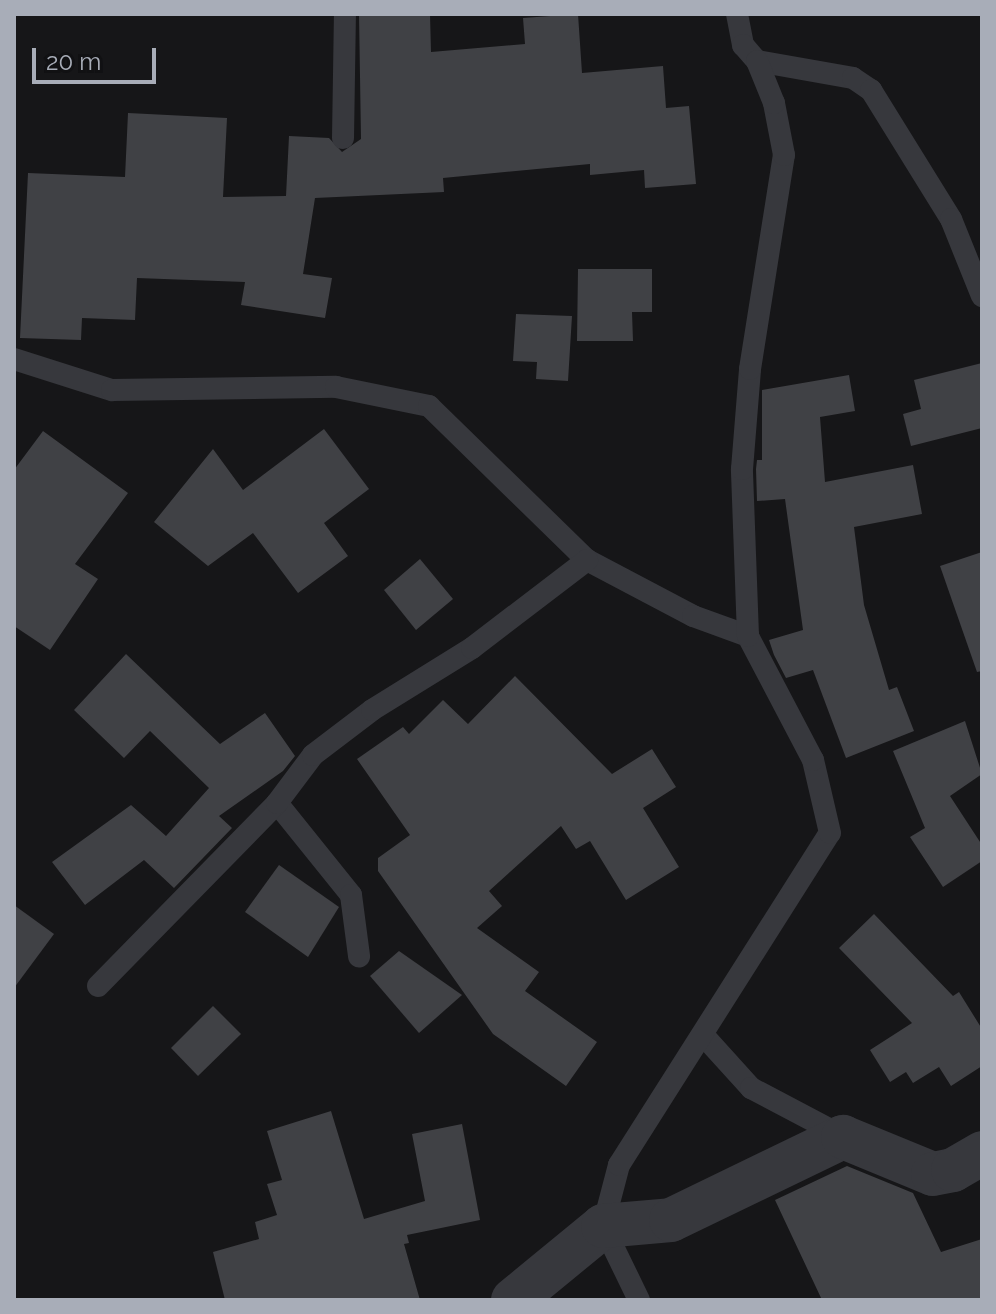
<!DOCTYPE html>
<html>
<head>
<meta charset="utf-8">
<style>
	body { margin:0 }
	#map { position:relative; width:996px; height:1314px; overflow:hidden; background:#161618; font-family:Raleway,sans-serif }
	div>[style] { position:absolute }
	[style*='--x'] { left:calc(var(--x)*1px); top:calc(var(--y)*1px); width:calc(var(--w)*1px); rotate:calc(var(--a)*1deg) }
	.building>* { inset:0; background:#404145 }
	.lane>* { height:22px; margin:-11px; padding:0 11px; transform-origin:11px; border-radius:11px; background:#37383d }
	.street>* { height:44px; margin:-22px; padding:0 22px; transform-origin:22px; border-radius:22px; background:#37383d }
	span { translate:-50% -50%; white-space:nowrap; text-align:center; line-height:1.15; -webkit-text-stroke:8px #111113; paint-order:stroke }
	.frame { position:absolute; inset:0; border:16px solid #a8adb8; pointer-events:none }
	.scale { position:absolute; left:32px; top:48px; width:124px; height:36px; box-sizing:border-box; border:4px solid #a8adb8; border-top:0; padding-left:10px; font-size:24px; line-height:28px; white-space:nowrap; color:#a8adb8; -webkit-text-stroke:6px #111113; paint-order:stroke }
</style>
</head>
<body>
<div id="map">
	<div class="building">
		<i style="clip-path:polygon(359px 14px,430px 14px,431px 52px,525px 44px,523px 18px,578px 14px,582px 73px,663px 66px,666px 108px,689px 106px,696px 184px,645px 188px,644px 170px,590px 175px,590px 164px,443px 178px,444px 192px,315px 198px,303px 274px,332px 278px,325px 318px,241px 305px,245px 282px,137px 278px,135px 320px,82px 318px,81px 340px,20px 338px,28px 173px,125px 177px,128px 113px,227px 118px,223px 197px,286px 196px,289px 136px,329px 138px,342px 152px,361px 139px)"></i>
		<i style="clip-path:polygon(578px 269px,652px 269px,652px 312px,632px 312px,633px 341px,577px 341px)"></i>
		<i style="clip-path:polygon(516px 314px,572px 316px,568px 381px,536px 379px,537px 362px,513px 361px)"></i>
		<i style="clip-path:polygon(982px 363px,982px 428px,911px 446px,903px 414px,921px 409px,914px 380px)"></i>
		<i style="clip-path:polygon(849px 375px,855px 411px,820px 417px,825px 482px,913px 465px,922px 514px,854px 527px,864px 605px,889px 690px,897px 687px,914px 731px,846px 758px,813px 670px,786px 678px,774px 655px,769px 640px,803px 630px,785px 499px,757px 501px,756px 469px,757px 460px,762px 460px,762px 390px)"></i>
		<i style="clip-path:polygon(324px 429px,369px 489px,324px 523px,348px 556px,298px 593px,253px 533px,208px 566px,154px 522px,213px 449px,243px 490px)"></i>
		<i style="clip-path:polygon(43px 431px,128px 493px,75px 564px,98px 579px,50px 650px,14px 626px,14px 470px)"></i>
		<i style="clip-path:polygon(982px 552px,982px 671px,977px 672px,940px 566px)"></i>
		<i style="clip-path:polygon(420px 559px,453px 599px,416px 630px,384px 590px)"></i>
		<i style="clip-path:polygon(126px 654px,220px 744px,265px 713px,295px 756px,283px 771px,219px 816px,232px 828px,174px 888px,144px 860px,85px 905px,52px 862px,131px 805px,166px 836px,209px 788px,150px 731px,124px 758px,74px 710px)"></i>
		<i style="clip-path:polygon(515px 676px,612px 774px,652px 749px,676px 787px,643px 808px,679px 867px,626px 900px,590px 841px,576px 849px,561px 826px,489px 891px,502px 906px,477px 928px,539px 972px,525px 991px,597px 1042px,566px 1086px,493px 1034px,378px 871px,378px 858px,410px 835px,357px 759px,403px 727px,409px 734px,443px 700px,468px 724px)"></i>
		<i style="clip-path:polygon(965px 721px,982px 774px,950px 796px,982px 845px,982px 861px,943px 887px,910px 837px,925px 828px,893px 751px)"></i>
		<i style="clip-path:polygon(279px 865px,339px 907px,308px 957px,245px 912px)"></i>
		<i style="clip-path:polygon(14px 905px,54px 934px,14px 988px)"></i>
		<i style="clip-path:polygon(874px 914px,953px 996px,959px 992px,982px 1029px,982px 1066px,951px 1086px,939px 1067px,913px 1083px,906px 1072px,890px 1082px,870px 1050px,912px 1023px,839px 948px)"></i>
		<i style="clip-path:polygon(399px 951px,462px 995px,419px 1033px,370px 976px)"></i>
		<i style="clip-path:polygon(213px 1006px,241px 1034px,198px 1076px,171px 1048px)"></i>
		<i style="clip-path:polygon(331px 1111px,364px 1219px,425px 1201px,412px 1134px,462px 1124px,480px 1220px,407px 1235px,409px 1243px,404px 1244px,420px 1300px,225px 1300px,213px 1252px,259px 1239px,255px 1222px,277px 1215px,267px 1184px,282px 1180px,267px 1131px)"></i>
		<i style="clip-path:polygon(847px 1166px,913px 1193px,941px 1252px,982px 1239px,982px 1300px,822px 1300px,775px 1200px)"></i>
	</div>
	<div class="lane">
		<i style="--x:737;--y:14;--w:32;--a:79"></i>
		<i style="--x:743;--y:45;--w:21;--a:49"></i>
		<i style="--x:757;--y:61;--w:97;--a:10"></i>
		<i style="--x:853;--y:78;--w:22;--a:34"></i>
		<i style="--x:871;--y:90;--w:152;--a:58.2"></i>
		<i style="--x:951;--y:219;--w:83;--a:68.1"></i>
		<i style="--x:343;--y:138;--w:124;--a:-89.1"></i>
		<i style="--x:14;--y:359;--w:103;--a:17.6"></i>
		<i style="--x:112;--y:390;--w:224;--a:-0.8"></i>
		<i style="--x:336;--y:387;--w:95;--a:11.5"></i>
		<i style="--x:429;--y:406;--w:221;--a:44.3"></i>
		<i style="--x:587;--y:560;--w:120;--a:27.8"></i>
		<i style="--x:693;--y:616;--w:59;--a:20"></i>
		<i style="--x:277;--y:803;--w:118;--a:51.2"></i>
		<i style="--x:351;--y:895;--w:62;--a:82.5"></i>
		<i style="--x:98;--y:986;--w:256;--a:-45.6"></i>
		<i style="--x:277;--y:803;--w:60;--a:-53.1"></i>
		<i style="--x:313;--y:755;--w:74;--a:-37.3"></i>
		<i style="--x:372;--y:710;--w:118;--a:-31.8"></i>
		<i style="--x:472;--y:648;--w:145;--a:-37.4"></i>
		<i style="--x:703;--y:1035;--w:72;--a:47.8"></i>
		<i style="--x:751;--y:1088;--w:103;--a:27.8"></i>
		<i style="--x:639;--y:1300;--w:82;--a:-115.9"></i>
		<i style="--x:603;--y:1226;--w:63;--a:-75.3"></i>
		<i style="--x:619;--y:1165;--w:393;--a:-57.6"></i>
		<i style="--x:830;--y:833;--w:75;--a:-103.1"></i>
		<i style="--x:813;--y:760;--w:140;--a:-117.7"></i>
		<i style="--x:748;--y:636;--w:167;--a:-92.1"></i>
		<i style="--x:742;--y:469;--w:100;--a:-85.4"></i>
		<i style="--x:750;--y:369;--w:217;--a:-81"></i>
		<i style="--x:784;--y:155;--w:53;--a:-100.9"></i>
		<i style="--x:774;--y:103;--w:45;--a:-112"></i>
	</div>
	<div class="street">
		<i style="--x:513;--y:1300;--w:117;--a:-39.4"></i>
		<i style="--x:603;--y:1226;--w:68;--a:-5"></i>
		<i style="--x:671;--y:1220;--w:191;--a:-25.8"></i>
		<i style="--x:843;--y:1137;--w:97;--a:22.3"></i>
		<i style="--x:933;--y:1174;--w:20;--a:-11"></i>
		<i style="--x:953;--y:1170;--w:34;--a:-30"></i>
	</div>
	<div class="frame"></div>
	<div class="scale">20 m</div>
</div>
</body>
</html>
